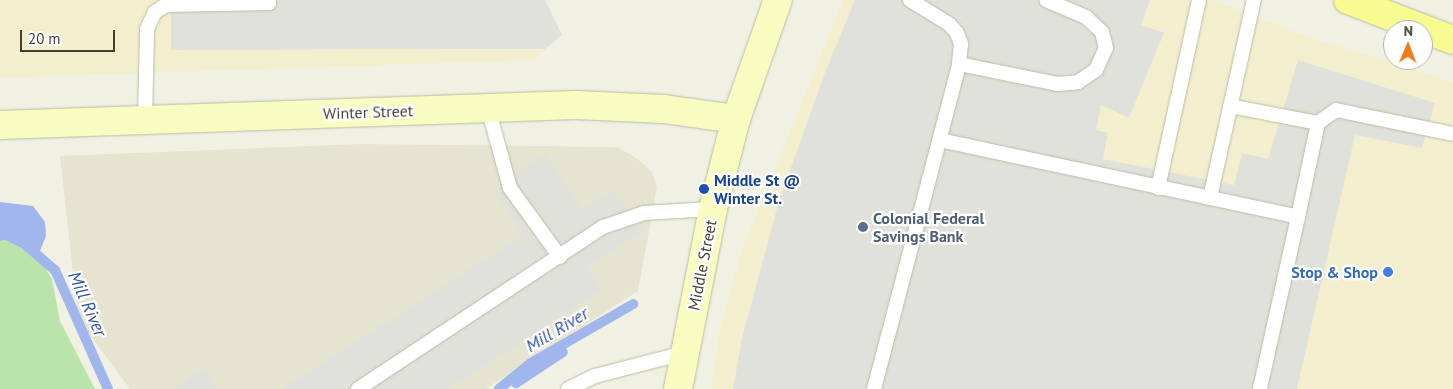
<!DOCTYPE html>
<html>
<head>
<meta charset="utf-8">
<style>
	body { margin:0 }
	#map { position:relative; width:1453px; height:389px; overflow:hidden; background:#f1f1e3; font-family:"PT Sans",sans-serif }
	div>[style] { position:absolute }
	[style*='--x'] { left:calc(var(--x)*1px); top:calc(var(--y)*1px); width:calc(var(--w)*1px); rotate:calc(var(--a)*1deg) }
	.residential>* { inset:0; background:#e5e4d1 }
	.commercial>* { inset:0; background:#f3efce }
	.green>* { inset:0; background:#bae4ac }
	.parking>* { inset:0; background:#e1e1db }
	.water>* { inset:0; background:#a0b6ed }
	.stream>* { height:10px; margin:-5px; padding:0 5px; transform-origin:5px; border-radius:5px; background:#a0b6ed }
	.roads { filter:drop-shadow(0 0 1px #bcbba6) drop-shadow(0 0 1px #bcbba6) }
	.service>* { height:14px; margin:-7px; padding:0 7px; transform-origin:7px; border-radius:7px; background:#fff }
	.secondary>* { height:28px; margin:-14px; padding:0 14px; transform-origin:14px; border-radius:14px; background:#f9fcc1 }
	.primary>* { height:28px; margin:-14px; padding:0 14px; transform-origin:14px; border-radius:14px; background:#f8fa92 }
	.dots>* { width:14px; height:14px; translate:-50% -50%; box-sizing:border-box; border:2px solid #fff; border-radius:50% }
	span { translate:-50% -50%; white-space:nowrap; text-align:center; line-height:1.15; -webkit-text-stroke:4.5px #fff; paint-order:stroke }
	.street-label { font-size:16px; color:#424133 }
	.transit-label { font-size:16px; color:#164399; font-weight:700 }
	.left { translate:0 -50%; text-align:left }
	.service-label { font-size:16px; color:#4e5e75; font-weight:700 }
	.shop-label { font-size:16px; color:#366cbe; font-weight:700 }
	.right { translate:-100% -50%; text-align:right }
	.water-label { font-size:18px; color:#3152a9; font-style:italic }
	.north { position:absolute; left:1383px; top:20px; width:50px; height:50px; box-sizing:border-box; background:#fff; border:1px solid #b3b3ad; border-radius:50%; rotate:1deg; font-size:14px; font-weight:700; line-height:20px; text-align:center; color:#424133 }
	.north::after { content:''; display:block; margin:auto; width:18px; height:22px; background:#f27b19; clip-path:polygon(50% 0,100% 100%,50% 72%,0 100%) }
	.scale { position:absolute; left:20px; top:30px; width:95px; height:22px; box-sizing:border-box; border:2px solid #424133; border-top:0; padding-left:6px; font-size:15px; line-height:18px; white-space:nowrap; color:#424133; -webkit-text-stroke:4px #fff; paint-order:stroke }
</style>
</head>
<body>
<div id="map">
	<div class="residential">
		<i style="clip-path:polygon(361px 144px,618px 147px,639px 160px,652px 172px,657px 187px,638px 291px,486px 389px,130px 389px,78px 319px,60px 156px)"></i>
	</div>
	<div class="commercial">
		<i style="clip-path:polygon(0 0,545px 0,562px 35px,533px 60px,0 78px)"></i>
		<i style="clip-path:polygon(843px 0,1212px 0,1306px 36px,1453px 82px,1453px 389px,711px 389px,719px 334px,741px 252px)"></i>
	</div>
	<div class="green">
		<i style="clip-path:polygon(5px 240px,38px 256px,52px 279px,60px 321px,95px 389px,0 389px,0 241px)"></i>
	</div>
	<div class="parking">
		<i style="clip-path:polygon(171px 0,545px 0,562px 35px,545px 49px,171px 50px)"></i>
		<i style="clip-path:polygon(855px 0,1150px 0,1141px 25px,1164px 33px,1129px 118px,1101px 105px,1096px 130px,1108px 133px,1103px 159px,1234px 185px,1242px 153px,1268px 159px,1298px 60px,1435px 103px,1422px 148px,1355px 135px,1297px 389px,733px 389px,742px 338px,779px 201px,824px 75px)"></i>
		<i style="clip-path:polygon(545px 154px,583px 209px,612px 190px,644px 230px,587px 267px,602px 290px,449px 389px,282px 389px,522px 236px,493px 189px)"></i>
		<i style="clip-path:polygon(203px 368px,218px 389px,174px 389px)"></i>
	</div>
	<div class="water">
		<i style="clip-path:polygon(0 202px,33px 206px,45px 222px,46px 236px,38px 256px,5px 240px,0 241px)"></i>
	</div>
	<div class="stream">
		<i style="--x:27;--y:246;--w:37;--a:41"></i>
		<i style="--x:55;--y:270;--w:130;--a:66"></i>
		<i style="--x:516;--y:383;--w:56;--a:-33.4"></i>
		<i style="--x:499;--y:389;--w:41;--a:-39.1"></i>
		<i style="--x:531;--y:363;--w:118;--a:-30"></i>
	</div>
	<div class="roads">
		<div class="service">
			<i style="--x:910;--y:0;--w:46;--a:31.6"></i>
			<i style="--x:949;--y:24;--w:12;--a:48"></i>
			<i style="--x:957;--y:33;--w:12;--a:70"></i>
			<i style="--x:961;--y:44;--w:20;--a:96"></i>
			<i style="--x:1230;--y:106;--w:90;--a:10.9"></i>
			<i style="--x:1318;--y:123;--w:22;--a:-36"></i>
			<i style="--x:1336;--y:110;--w:119;--a:11.6"></i>
			<i style="--x:488;--y:108;--w:83;--a:74.6"></i>
			<i style="--x:510;--y:188;--w:85;--a:54.1"></i>
			<i style="--x:145;--y:120;--w:91;--a:-88.7"></i>
			<i style="--x:147;--y:29;--w:19;--a:-65"></i>
			<i style="--x:155;--y:12;--w:13;--a:-32"></i>
			<i style="--x:166;--y:5;--w:103;--a:-1.1"></i>
			<i style="--x:269;--y:3;--w:3;--a:-108"></i>
			<i style="--x:940;--y:140;--w:366;--a:12.1"></i>
			<i style="--x:1298;--y:217;--w:176;--a:102.5"></i>
			<i style="--x:1158;--y:188;--w:192;--a:-77.7"></i>
			<i style="--x:1210;--y:198;--w:203;--a:-77.5"></i>
			<i style="--x:1298;--y:217;--w:96;--a:-78"></i>
			<i style="--x:358;--y:389;--w:294;--a:-33.5"></i>
			<i style="--x:603;--y:227;--w:43;--a:-18.9"></i>
			<i style="--x:644;--y:213;--w:69;--a:-3.3"></i>
			<i style="--x:568;--y:389;--w:30;--a:-26"></i>
			<i style="--x:595;--y:376;--w:92;--a:-14.5"></i>
			<i style="--x:874;--y:389;--w:336;--a:-75.3"></i>
			<i style="--x:959;--y:64;--w:100;--a:11.5"></i>
			<i style="--x:1057;--y:84;--w:21;--a:-5"></i>
			<i style="--x:1078;--y:82;--w:22;--a:-34"></i>
			<i style="--x:1096;--y:70;--w:24;--a:-66"></i>
			<i style="--x:1106;--y:48;--w:16;--a:-104"></i>
			<i style="--x:1102;--y:32;--w:22;--a:-137"></i>
			<i style="--x:1086;--y:17;--w:43;--a:-157"></i>
		</div>
		<div class="secondary">
			<i style="--x:0;--y:125;--w:576;--a:-1.99"></i>
			<i style="--x:576;--y:105;--w:88;--a:2.6"></i>
			<i style="--x:664;--y:109;--w:73;--a:7.9"></i>
			<i style="--x:678;--y:389;--w:183;--a:-79"></i>
			<i style="--x:713;--y:209;--w:93;--a:-75.7"></i>
			<i style="--x:736;--y:119;--w:126;--a:-70.6"></i>
		</div>
		<div class="primary">
			<i style="--x:1348;--y:0;--w:112;--a:20.9"></i>
		</div>
	</div>
	<div class="dots">
		<i style="left:704px;top:189px;background:#1a4fb4"></i>
		<i style="left:863px;top:227px;background:#5c6f8a"></i>
		<i style="left:1388px;top:272px;background:#3f7fe0"></i>
	</div>
	<div class="street-label">
		<span style="left:368px;top:112px;rotate:-2deg">Winter Street</span>
		<span style="left:702px;top:265px;rotate:-79deg">Middle Street</span>
	</div>
	<div class="transit-label">
		<span class="left" style="left:714px;top:189px">Middle St @<br>Winter St.</span>
	</div>
	<div class="service-label">
		<span class="left" style="left:873px;top:227px">Colonial Federal<br>Savings Bank</span>
	</div>
	<div class="shop-label">
		<span class="right" style="left:1378px;top:272px">Stop &amp; Shop</span>
	</div>
	<div class="water-label">
		<span style="left:87px;top:304px;rotate:66deg">Mill River</span>
		<span style="left:557px;top:330px;rotate:-31deg">Mill River</span>
	</div>
	<div class="north">N</div>
	<div class="scale">20 m</div>
</div>
</body>
</html>
